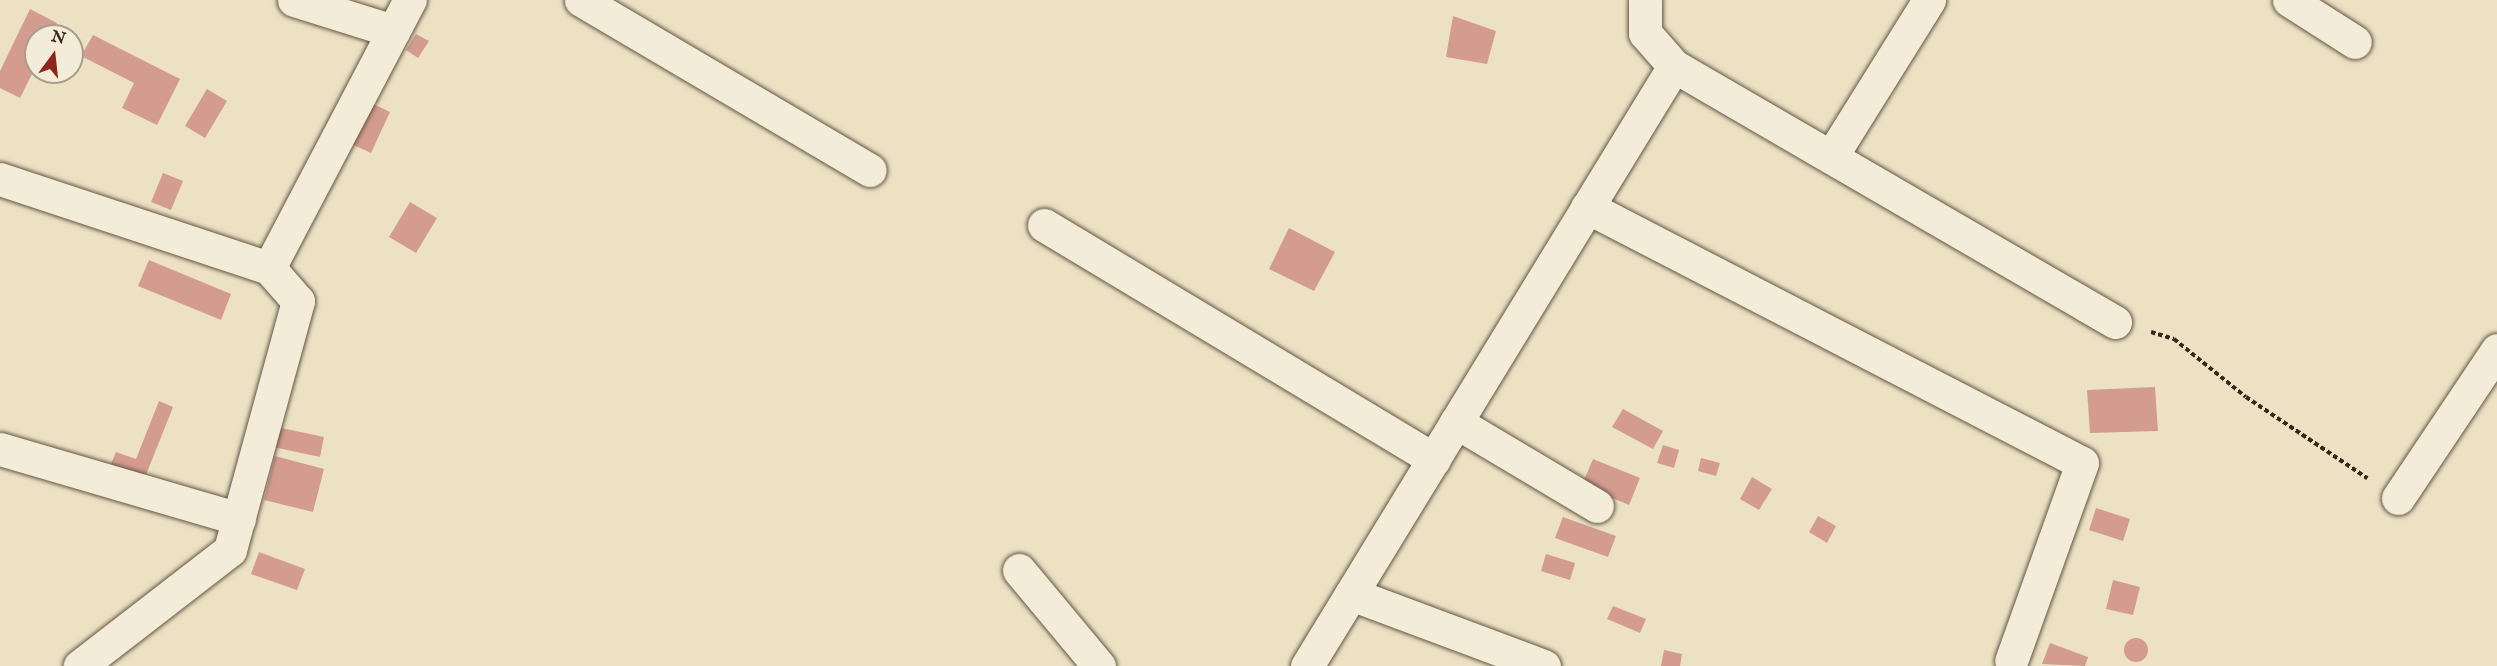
<!DOCTYPE html>
<html>
<head>
<meta charset="utf-8">
<style>
	body { margin:0 }
	#map { position:relative; width:2497px; height:666px; overflow:hidden; background:#ece2c3; font-family:"IM FELL English",serif }
	div>[style] { position:absolute }
	[style*='--x'] { left:calc(var(--x)*1px); top:calc(var(--y)*1px); width:calc(var(--w)*1px); rotate:calc(var(--a)*1deg) }
	.building>* { inset:0; background:#d39c8f }
	.round { border-radius:50% }
	.path>* { height:4px; margin-top:-2px; transform-origin:0; background:repeating-linear-gradient(90deg,#38261b 0 4.5px,transparent 0 7.5px) }
	.roads { filter:drop-shadow(0 0 2px #655545) drop-shadow(0 0 2px #655545) }
	.minor>* { height:33px; margin:-16.5px; padding:0 16.5px; transform-origin:16.5px; border-radius:16.5px; background:#f3ecd8 }
	span { translate:-50% -50%; white-space:nowrap; text-align:center; line-height:1.15; -webkit-text-stroke:6px #f3ecd8; paint-order:stroke }
	.north { position:absolute; left:24px; top:24px; width:60px; height:60px; box-sizing:border-box; background:#f3ecd8; border:2px solid #a89d8c; border-radius:50%; rotate:15deg; font-size:16px; font-weight:700; line-height:24px; text-align:center; color:#38261b }
	.north::after { content:''; display:block; margin:auto; width:21px; height:27px; background:#8f2418; clip-path:polygon(50% 0,100% 100%,50% 72%,0 100%) }
</style>
</head>
<body>
<div id="map">
	<div class="building">
		<i style="clip-path:polygon(30px 9px,57px 23px,51px 36px,36px 36px,36px 66px,20px 98px,0 88px,0 71px)"></i>
		<i style="clip-path:polygon(1453px 16px,1496px 31px,1487px 64px,1446px 57px)"></i>
		<i style="clip-path:polygon(416px 34px,429px 41px,418px 58px,406px 50px)"></i>
		<i style="clip-path:polygon(93px 35px,180px 79px,157px 125px,122px 108px,134px 83px,81px 56px)"></i>
		<i style="clip-path:polygon(207px 89px,227px 101px,205px 138px,185px 126px)"></i>
		<i style="clip-path:polygon(367px 101px,390px 112px,371px 153px,347px 142px)"></i>
		<i style="clip-path:polygon(163px 173px,183px 181px,171px 210px,151px 202px)"></i>
		<i style="clip-path:polygon(410px 202px,437px 218px,416px 253px,389px 237px)"></i>
		<i style="clip-path:polygon(1289px 228px,1335px 252px,1314px 291px,1269px 269px)"></i>
		<i style="clip-path:polygon(149px 260px,231px 294px,221px 320px,138px 286px)"></i>
		<i style="clip-path:polygon(2155px 387px,2158px 431px,2090px 433px,2087px 390px)"></i>
		<i style="clip-path:polygon(159px 401px,173px 407px,142px 485px,108px 471px,116px 452px,136px 459px)"></i>
		<i style="clip-path:polygon(1623px 409px,1663px 431px,1653px 449px,1612px 427px)"></i>
		<i style="clip-path:polygon(277px 427px,324px 437px,320px 457px,273px 447px)"></i>
		<i style="clip-path:polygon(1663px 445px,1679px 450px,1674px 468px,1657px 463px)"></i>
		<i style="clip-path:polygon(275px 456px,324px 469px,313px 512px,264px 500px)"></i>
		<i style="clip-path:polygon(1701px 458px,1720px 463px,1716px 476px,1698px 471px)"></i>
		<i style="clip-path:polygon(1593px 459px,1640px 478px,1629px 505px,1582px 485px)"></i>
		<i style="clip-path:polygon(1752px 477px,1772px 489px,1759px 510px,1740px 499px)"></i>
		<i style="clip-path:polygon(2096px 508px,2130px 519px,2123px 541px,2089px 530px)"></i>
		<i style="clip-path:polygon(1818px 516px,1836px 526px,1827px 543px,1809px 532px)"></i>
		<i style="clip-path:polygon(1563px 517px,1616px 536px,1608px 557px,1555px 538px)"></i>
		<i style="clip-path:polygon(259px 552px,305px 569px,297px 590px,251px 574px)"></i>
		<i style="clip-path:polygon(1546px 554px,1575px 563px,1570px 580px,1541px 571px)"></i>
		<i style="clip-path:polygon(2113px 580px,2140px 587px,2133px 615px,2106px 609px)"></i>
		<i style="clip-path:polygon(1613px 606px,1646px 619px,1640px 633px,1607px 619px)"></i>
		<i class="round" style="left:2124px;top:638px;width:24px;height:24px"></i>
		<i style="clip-path:polygon(2050px 643px,2088px 657px,2085px 666px,2042px 664px)"></i>
		<i style="clip-path:polygon(1664px 650px,1682px 654px,1680px 666px,1661px 666px)"></i>
	</div>
	<div class="path">
		<i style="--x:2151;--y:332;--w:24;--a:17"></i>
		<i style="--x:2174;--y:339;--w:92;--a:38.9"></i>
		<i style="--x:2246;--y:397;--w:146;--a:33.8"></i>
	</div>
	<div class="roads">
		<div class="minor">
			<i style="--x:294;--y:0;--w:104;--a:17.4"></i>
			<i style="--x:581;--y:0;--w:335;--a:30.5"></i>
			<i style="--x:1645;--y:0;--w:33;--a:90"></i>
			<i style="--x:1645;--y:33;--w:44;--a:48.7"></i>
			<i style="--x:1674;--y:66;--w:510;--a:30.14"></i>
			<i style="--x:2289;--y:0;--w:78;--a:32.5"></i>
			<i style="--x:1831;--y:157;--w:185;--a:-58"></i>
			<i style="--x:0;--y:179;--w:283;--a:18.3"></i>
			<i style="--x:269;--y:268;--w:44;--a:48.7"></i>
			<i style="--x:298;--y:301;--w:258;--a:105.3"></i>
			<i style="--x:230;--y:550;--w:190;--a:142.3"></i>
			<i style="--x:1587;--y:207;--w:557;--a:27.35"></i>
			<i style="--x:2082;--y:463;--w:210;--a:109.7"></i>
			<i style="--x:1044;--y:225;--w:455;--a:31"></i>
			<i style="--x:269;--y:268;--w:303;--a:-62.3"></i>
			<i style="--x:1456;--y:422;--w:164;--a:30.8"></i>
			<i style="--x:0;--y:449;--w:249;--a:16.3"></i>
			<i style="--x:2398;--y:498;--w:178;--a:-56.2"></i>
			<i style="--x:1019;--y:570;--w:125;--a:50.2"></i>
			<i style="--x:1351;--y:594;--w:206;--a:20.5"></i>
			<i style="--x:1307;--y:666;--w:703;--a:-58.55"></i>
		</div>
	</div>
	<div class="north">N</div>
</div>
</body>
</html>
